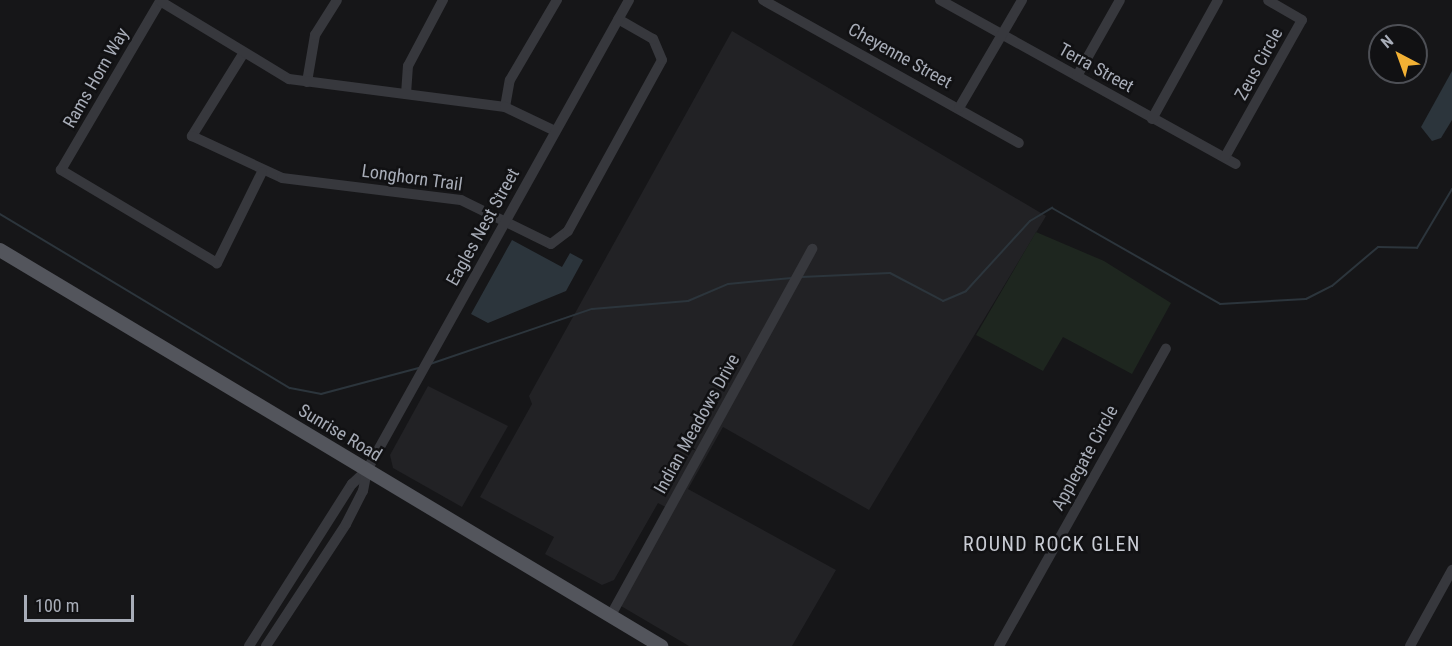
<!DOCTYPE html>
<html>
<head>
<meta charset="utf-8">
<style>
	body { margin:0 }
	#map { position:relative; width:1452px; height:646px; overflow:hidden; background:#161618; font-family:"Roboto Condensed",sans-serif }
	div>[style] { position:absolute }
	[style*='--x'] { left:calc(var(--x)*1px); top:calc(var(--y)*1px); width:calc(var(--w)*1px); rotate:calc(var(--a)*1deg) }
	.built>* { inset:0; background:#222225 }
	.green>* { inset:0; background:#1e261f }
	.water>* { inset:0; background:#2c353c }
	.stream>* { height:2px; margin:-1px; padding:0 1px; transform-origin:1px; border-radius:1px; background:#2c353c }
	.minor>* { height:10px; margin:-5px; padding:0 5px; transform-origin:5px; border-radius:5px; background:#37383d }
	.major>* { height:14px; margin:-7px; padding:0 7px; transform-origin:7px; border-radius:7px; background:#53555c }
	span { translate:-50% -50%; white-space:nowrap; text-align:center; line-height:1.15; -webkit-text-stroke:5px #111113; paint-order:stroke }
	.street-label { font-size:18px; color:#a8adb8 }
	.neighbourhood-label { font-size:20px; color:#c9ccd4; letter-spacing:1.5px }
	.north { position:absolute; left:1368px; top:24px; width:60px; height:60px; box-sizing:border-box; background:#111113; border:2px solid #4d4f55; border-radius:50%; rotate:319deg; font-size:16px; font-weight:700; line-height:24px; text-align:center; color:#a8adb8 }
	.north::after { content:''; display:block; margin:auto; width:21px; height:27px; background:#f2b134; clip-path:polygon(50% 0,100% 100%,50% 72%,0 100%) }
	.scale { position:absolute; left:24px; top:595px; width:110px; height:27px; box-sizing:border-box; border:3px solid #a8adb8; border-top:0; padding-left:8px; font-size:18px; line-height:21px; white-space:nowrap; color:#a8adb8; -webkit-text-stroke:4px #111113; paint-order:stroke }
</style>
</head>
<body>
<div id="map">
	<div class="built">
		<i style="clip-path:polygon(732px 31px,1046px 216px,869px 510px,723px 427px,688px 489px,836px 570px,792px 646px,689px 646px,621px 606px,673px 511px,658px 503px,614px 580px,602px 585px,545px 554px,554px 537px,480px 497px,532px 404px,529px 396px)"></i>
		<i style="clip-path:polygon(428px 386px,508px 426px,462px 507px,393px 468px,390px 455px)"></i>
	</div>
	<div class="green">
		<i style="clip-path:polygon(1036px 232px,1104px 261px,1171px 303px,1132px 374px,1063px 337px,1043px 371px,976px 335px)"></i>
	</div>
	<div class="water">
		<i style="clip-path:polygon(1452px 71px,1452px 120px,1441px 138px,1432px 141px,1421px 127px)"></i>
		<i style="clip-path:polygon(512px 240px,562px 267px,570px 253px,583px 260px,566px 291px,488px 323px,471px 314px)"></i>
	</div>
	<div class="stream">
		<i style="--x:0;--y:214;--w:338;--a:31"></i>
		<i style="--x:290;--y:388;--w:32;--a:11"></i>
		<i style="--x:321;--y:394;--w:101;--a:-14.9"></i>
		<i style="--x:801;--y:277;--w:89;--a:-2.6"></i>
		<i style="--x:890;--y:273;--w:60;--a:27.8"></i>
		<i style="--x:943;--y:301;--w:25;--a:-23"></i>
		<i style="--x:966;--y:291;--w:95;--a:-47.6"></i>
		<i style="--x:1030;--y:221;--w:26;--a:-31"></i>
		<i style="--x:1052;--y:208;--w:193;--a:29.7"></i>
		<i style="--x:1220;--y:304;--w:86;--a:-3.3"></i>
		<i style="--x:1306;--y:299;--w:29;--a:-27"></i>
		<i style="--x:1332;--y:286;--w:60;--a:-40.3"></i>
		<i style="--x:1378;--y:247;--w:39;--a:1"></i>
		<i style="--x:1417;--y:248;--w:69;--a:-59.3"></i>
		<i style="--x:430;--y:364;--w:171;--a:-18.8"></i>
		<i style="--x:592;--y:309;--w:96;--a:-4.8"></i>
		<i style="--x:688;--y:301;--w:43;--a:-23"></i>
		<i style="--x:728;--y:284;--w:64;--a:-5.4"></i>
	</div>
	<div class="minor">
		<i style="--x:763;--y:0;--w:293;--a:29.2"></i>
		<i style="--x:940;--y:0;--w:338;--a:29"></i>
		<i style="--x:243;--y:54;--w:97;--a:121.9"></i>
		<i style="--x:192;--y:136;--w:99;--a:25"></i>
		<i style="--x:282;--y:178;--w:180;--a:7"></i>
		<i style="--x:461;--y:200;--w:100;--a:26.1"></i>
		<i style="--x:551;--y:244;--w:21;--a:-37"></i>
		<i style="--x:568;--y:231;--w:195;--a:-61.2"></i>
		<i style="--x:662;--y:60;--w:23;--a:-113"></i>
		<i style="--x:653;--y:39;--w:40;--a:-150.3"></i>
		<i style="--x:1077;--y:76;--w:87;--a:-60.5"></i>
		<i style="--x:307;--y:82;--w:48;--a:-80.3"></i>
		<i style="--x:315;--y:35;--w:41;--a:-57.8"></i>
		<i style="--x:406;--y:94;--w:28;--a:-86"></i>
		<i style="--x:408;--y:66;--w:75;--a:-62.1"></i>
		<i style="--x:505;--y:107;--w:27;--a:-80"></i>
		<i style="--x:510;--y:80;--w:93;--a:-59.6"></i>
		<i style="--x:959;--y:108;--w:125;--a:-59.7"></i>
		<i style="--x:1152;--y:119;--w:136;--a:-61"></i>
		<i style="--x:1225;--y:157;--w:157;--a:-60.7"></i>
		<i style="--x:1302;--y:20;--w:39;--a:-150"></i>
		<i style="--x:262;--y:172;--w:102;--a:116.3"></i>
		<i style="--x:217;--y:263;--w:182;--a:-149.2"></i>
		<i style="--x:61;--y:170;--w:196;--a:-59.6"></i>
		<i style="--x:160;--y:1;--w:151;--a:31.2"></i>
		<i style="--x:289;--y:79;--w:218;--a:7.4"></i>
		<i style="--x:505;--y:107;--w:55;--a:25.6"></i>
		<i style="--x:611;--y:615;--w:418;--a:-61.2"></i>
		<i style="--x:249;--y:646;--w:192;--a:-57.6"></i>
		<i style="--x:352;--y:484;--w:21;--a:-43"></i>
		<i style="--x:367;--y:470;--w:538;--a:-60.86"></i>
		<i style="--x:266;--y:646;--w:146;--a:-56.7"></i>
		<i style="--x:346;--y:524;--w:37;--a:-63"></i>
		<i style="--x:363;--y:491;--w:21;--a:-79"></i>
		<i style="--x:999;--y:646;--w:341;--a:-60.7"></i>
		<i style="--x:1410;--y:646;--w:87;--a:-61.1"></i>
	</div>
	<div class="major">
		<i style="--x:0;--y:250;--w:771;--a:30.93"></i>
	</div>
	<div class="street-label">
		<span style="left:900px;top:56px;rotate:29deg">Cheyenne Street</span>
		<span style="left:1259px;top:64px;rotate:-61deg">Zeus Circle</span>
		<span style="left:1096px;top:68px;rotate:29deg">Terra Street</span>
		<span style="left:96px;top:78px;rotate:-60deg">Rams Horn Way</span>
		<span style="left:412px;top:178px;rotate:8deg">Longhorn Trail</span>
		<span style="left:483px;top:227px;rotate:-61deg">Eagles Nest Street</span>
		<span style="left:697px;top:424px;rotate:-61deg">Indian Meadows Drive</span>
		<span style="left:340px;top:433px;rotate:31deg">Sunrise Road</span>
		<span style="left:1085px;top:458px;rotate:-61deg">Applegate Circle</span>
	</div>
	<div class="neighbourhood-label">
		<span style="left:1052px;top:544px">ROUND ROCK GLEN</span>
	</div>
	<div class="north">N</div>
	<div class="scale">100 m</div>
</div>
</body>
</html>
